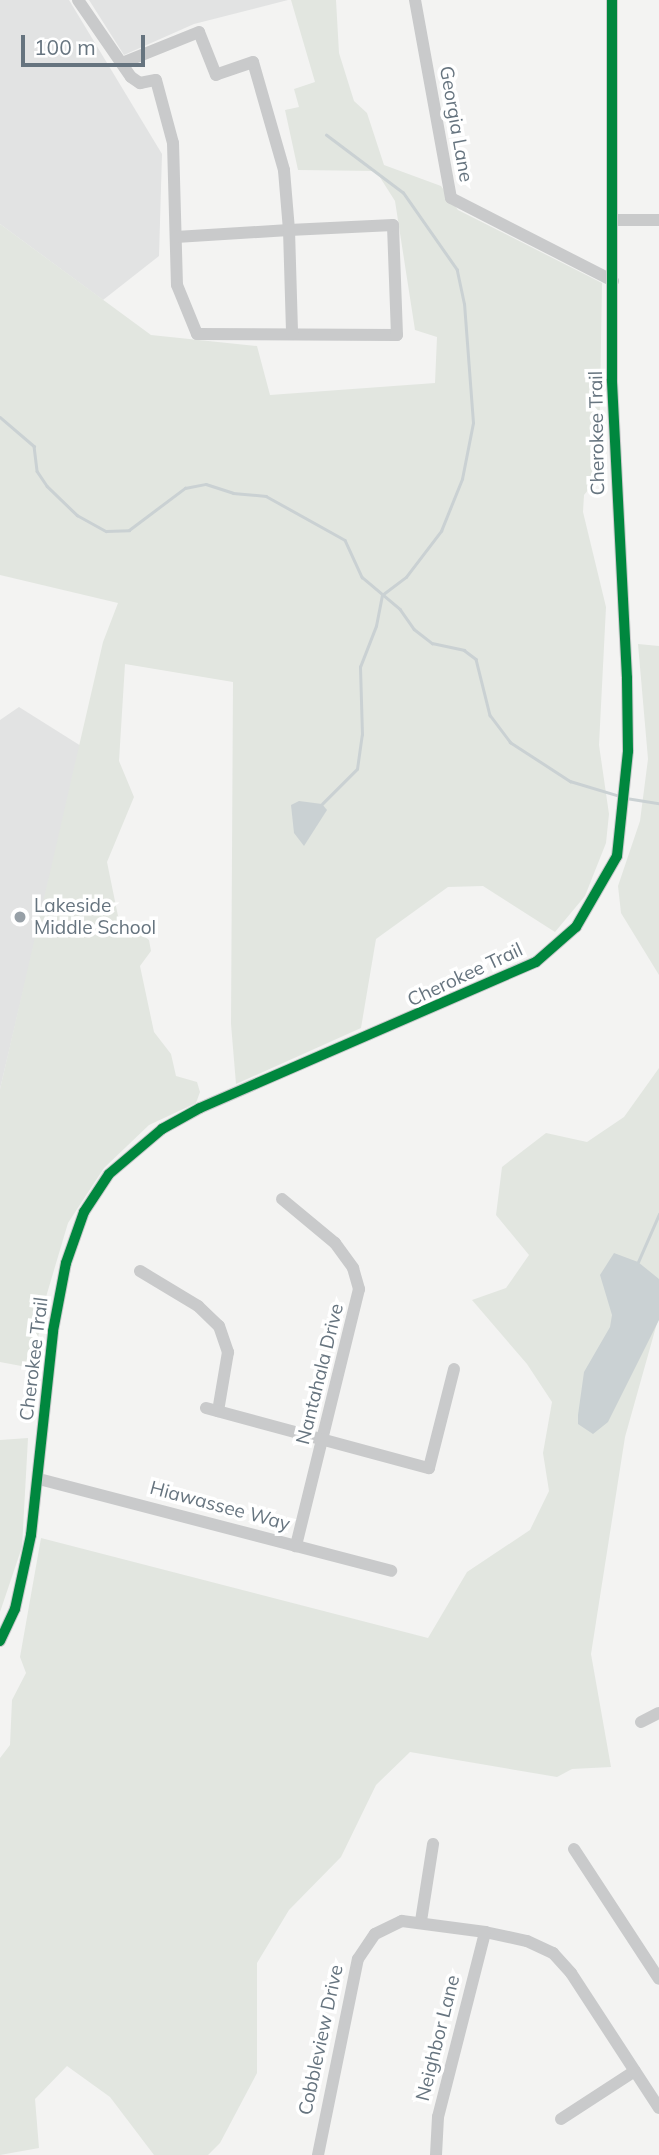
<!DOCTYPE html>
<html>
<head>
<meta charset="utf-8">
<style>
	body { margin:0 }
	#map { position:relative; width:659px; height:2155px; overflow:hidden; background:#f3f3f2; font-family:Mulish,sans-serif }
	div>[style] { position:absolute }
	[style*='--x'] { left:calc(var(--x)*1px); top:calc(var(--y)*1px); width:calc(var(--w)*1px); rotate:calc(var(--a)*1deg) }
	.built>* { inset:0; background:#e2e3e3 }
	.green>* { inset:0; background:#e2e6e0 }
	.water>* { inset:0; background:#cad1d3 }
	.stream>* { height:2.5px; margin:-1.25px; padding:0 1.25px; transform-origin:1.25px; border-radius:1.25px; background:#cad1d3 }
	.minor>* { height:12px; margin:-6px; padding:0 6px; transform-origin:6px; border-radius:6px; background:#c9cacb }
	.cycleway>* { height:10px; margin:-5px; padding:0 5px; transform-origin:5px; border-radius:5px; background:#00873e }
	.dots>* { width:19px; height:19px; translate:-50% -50%; box-sizing:border-box; border:4px solid #fff; border-radius:50% }
	span { translate:-50% -50%; white-space:nowrap; text-align:center; line-height:1.15; -webkit-text-stroke:7px #fff; paint-order:stroke }
	.street-label { font-size:19px; color:#66747f }
	.poi-label { font-size:19px; color:#66747f }
	.left { translate:0 -50%; text-align:left }
	.scale { position:absolute; left:21px; top:35px; width:124px; height:32px; box-sizing:border-box; border:4px solid #66747f; border-top:0; padding-left:9px; font-size:21px; line-height:24px; white-space:nowrap; color:#66747f; -webkit-text-stroke:5px #fff; paint-order:stroke }
</style>
</head>
<body>
<div id="map">
	<div class="built">
		<i style="clip-path:polygon(0 0,69px 0,162px 154px,159px 256px,103px 300px,0 224px)"></i>
		<i style="clip-path:polygon(89px 0,288px 0,194px 24px,124px 55px)"></i>
		<i style="clip-path:polygon(19px 707px,81px 746px,0 1089px,0 720px)"></i>
	</div>
	<div class="green">
		<i style="clip-path:polygon(291px 0,336px 0,339px 53px,354px 101px,367px 113px,384px 165px,441px 186px,458px 210px,602px 283px,599px 460px,597px 479px,584px 495px,583px 512px,606px 607px,599px 745px,609px 814px,606px 843px,585px 896px,555px 932px,483px 886px,448px 887px,376px 939px,361px 1028px,236px 1084px,231px 1024px,233px 682px,125px 664px,119px 761px,134px 797px,107px 862px,118px 916px,149px 940px,151px 951px,140px 966px,154px 1032px,171px 1054px,176px 1076px,197px 1082px,200px 1092px,196px 1103px,149px 1125px,104px 1168px,68px 1223px,46px 1297px,32px 1368px,0 1362px,0 1089px,103px 642px,118px 603px,0 575px,0 224px,151px 335px,257px 346px,270px 395px,435px 383px,437px 337px,415px 330px,395px 201px,376px 171px,298px 170px,285px 110px,299px 107px,294px 89px,315px 82px)"></i>
		<i style="clip-path:polygon(638px 644px,659px 646px,659px 975px,621px 913px,618px 886px,640px 821px,648px 759px)"></i>
		<i style="clip-path:polygon(659px 1068px,659px 1316px,625px 1437px,591px 1654px,611px 1767px,572px 1769px,557px 1777px,410px 1752px,376px 1785px,341px 1857px,289px 1910px,257px 1963px,257px 2073px,220px 2143px,208px 2155px,154px 2155px,110px 2097px,67px 2066px,35px 2099px,39px 2148px,0 2155px,0 1758px,10px 1745px,12px 1700px,26px 1673px,20px 1657px,41px 1538px,428px 1638px,467px 1572px,530px 1530px,549px 1491px,543px 1453px,552px 1402px,527px 1364px,472px 1300px,506px 1288px,529px 1255px,496px 1215px,502px 1167px,546px 1133px,587px 1142px,624px 1117px)"></i>
		<i style="clip-path:polygon(28px 1438px,22px 1547px,0 1612px,0 1440px)"></i>
	</div>
	<div class="water">
		<i style="clip-path:polygon(299px 801px,322px 804px,327px 810px,304px 846px,294px 833px,291px 805px)"></i>
		<i style="clip-path:polygon(614px 1253px,638px 1262px,659px 1279px,659px 1320px,608px 1422px,593px 1434px,578px 1424px,578px 1415px,584px 1372px,610px 1327px,612px 1315px,600px 1275px)"></i>
	</div>
	<div class="stream">
		<i style="--x:0;--y:417;--w:45;--a:40.5"></i>
		<i style="--x:34;--y:446;--w:25;--a:83"></i>
		<i style="--x:37;--y:471;--w:18;--a:56"></i>
		<i style="--x:47;--y:486;--w:42;--a:44"></i>
		<i style="--x:77;--y:515;--w:33;--a:29"></i>
		<i style="--x:106;--y:531;--w:23;--a:-2"></i>
		<i style="--x:129;--y:530;--w:70;--a:-36.9"></i>
		<i style="--x:185;--y:488;--w:21;--a:-11"></i>
		<i style="--x:206;--y:484;--w:28;--a:18"></i>
		<i style="--x:233;--y:493;--w:33;--a:5"></i>
		<i style="--x:266;--y:496;--w:90;--a:29.1"></i>
		<i style="--x:345;--y:540;--w:41;--a:65.3"></i>
		<i style="--x:362;--y:577;--w:50;--a:40.1"></i>
		<i style="--x:400;--y:609;--w:24;--a:55"></i>
		<i style="--x:414;--y:629;--w:23;--a:38"></i>
		<i style="--x:432;--y:643;--w:33;--a:12"></i>
		<i style="--x:464;--y:650;--w:15;--a:37"></i>
		<i style="--x:476;--y:659;--w:58;--a:76"></i>
		<i style="--x:490;--y:715;--w:34;--a:53"></i>
		<i style="--x:510;--y:742;--w:72;--a:33"></i>
		<i style="--x:570;--y:781;--w:52;--a:16.7"></i>
		<i style="--x:626;--y:798;--w:33;--a:9"></i>
		<i style="--x:322;--y:804;--w:49;--a:-45"></i>
		<i style="--x:357;--y:769;--w:34;--a:-82"></i>
		<i style="--x:362;--y:735;--w:68;--a:-91.7"></i>
		<i style="--x:360;--y:667;--w:44;--a:-68.7"></i>
		<i style="--x:376;--y:626;--w:32;--a:-79"></i>
		<i style="--x:382;--y:595;--w:30;--a:-37"></i>
		<i style="--x:406;--y:577;--w:58;--a:-52.7"></i>
		<i style="--x:441;--y:531;--w:56;--a:-68"></i>
		<i style="--x:462;--y:479;--w:57;--a:-78.9"></i>
		<i style="--x:473;--y:423;--w:119;--a:-94.3"></i>
		<i style="--x:464;--y:304;--w:35;--a:-102"></i>
		<i style="--x:457;--y:270;--w:94;--a:-125"></i>
		<i style="--x:403;--y:193;--w:96;--a:-143"></i>
		<i style="--x:638;--y:1262;--w:52;--a:-66.4"></i>
	</div>
	<div class="minor">
		<i style="--x:78;--y:0;--w:93;--a:55.5"></i>
		<i style="--x:131;--y:77;--w:11;--a:34"></i>
		<i style="--x:140;--y:83;--w:16;--a:-11"></i>
		<i style="--x:156;--y:80;--w:65;--a:74.9"></i>
		<i style="--x:173;--y:143;--w:142;--a:88.4"></i>
		<i style="--x:177;--y:285;--w:53;--a:67.8"></i>
		<i style="--x:197;--y:334;--w:200;--a:0.3"></i>
		<i style="--x:397;--y:335;--w:110;--a:-92.1"></i>
		<i style="--x:393;--y:225;--w:104;--a:177.2"></i>
		<i style="--x:289;--y:230;--w:60;--a:-94.8"></i>
		<i style="--x:284;--y:170;--w:112;--a:-106"></i>
		<i style="--x:253;--y:62;--w:39;--a:161"></i>
		<i style="--x:216;--y:75;--w:46;--a:-111.6"></i>
		<i style="--x:199;--y:32;--w:83;--a:158.1"></i>
		<i style="--x:415;--y:0;--w:201;--a:79.7"></i>
		<i style="--x:451;--y:198;--w:182;--a:27.1"></i>
		<i style="--x:615;--y:220;--w:44;--a:0"></i>
		<i style="--x:176;--y:237;--w:113;--a:-3.5"></i>
		<i style="--x:289;--y:230;--w:104;--a:88.3"></i>
		<i style="--x:282;--y:1199;--w:69;--a:39.7"></i>
		<i style="--x:335;--y:1243;--w:31;--a:54"></i>
		<i style="--x:353;--y:1268;--w:22;--a:74"></i>
		<i style="--x:359;--y:1289;--w:265;--a:103.8"></i>
		<i style="--x:140;--y:1271;--w:68;--a:31.1"></i>
		<i style="--x:198;--y:1306;--w:29;--a:44"></i>
		<i style="--x:219;--y:1326;--w:28;--a:71"></i>
		<i style="--x:228;--y:1352;--w:60;--a:99.6"></i>
		<i style="--x:206;--y:1408;--w:231;--a:15.1"></i>
		<i style="--x:429;--y:1468;--w:102;--a:-75.8"></i>
		<i style="--x:39;--y:1479;--w:364;--a:14.6"></i>
		<i style="--x:0;--y:1641;--w:35;--a:-65"></i>
		<i style="--x:15;--y:1609;--w:76;--a:-77.8"></i>
		<i style="--x:31;--y:1535;--w:205;--a:-83.8"></i>
		<i style="--x:53;--y:1331;--w:69;--a:-79.2"></i>
		<i style="--x:66;--y:1263;--w:54;--a:-70.6"></i>
		<i style="--x:84;--y:1212;--w:45;--a:-56.7"></i>
		<i style="--x:109;--y:1174;--w:70;--a:-40.3"></i>
		<i style="--x:162;--y:1129;--w:43;--a:-28.9"></i>
		<i style="--x:200;--y:1108;--w:366;--a:-23.5"></i>
		<i style="--x:536;--y:962;--w:53;--a:-41.2"></i>
		<i style="--x:576;--y:927;--w:82;--a:-60"></i>
		<i style="--x:617;--y:856;--w:106;--a:-84"></i>
		<i style="--x:628;--y:751;--w:73;--a:-90.8"></i>
		<i style="--x:627;--y:678;--w:299;--a:-92.9"></i>
		<i style="--x:612;--y:379;--w:379;--a:-90"></i>
		<i style="--x:641;--y:1722;--w:20;--a:-27"></i>
		<i style="--x:574;--y:1849;--w:155;--a:56.8"></i>
		<i style="--x:421;--y:1921;--w:78;--a:-81.1"></i>
		<i style="--x:561;--y:2119;--w:88;--a:-33"></i>
		<i style="--x:318;--y:2155;--w:200;--a:-78.5"></i>
		<i style="--x:358;--y:1959;--w:30;--a:-56"></i>
		<i style="--x:375;--y:1934;--w:30;--a:-26"></i>
		<i style="--x:402;--y:1921;--w:84;--a:7.5"></i>
		<i style="--x:485;--y:1932;--w:43;--a:12.1"></i>
		<i style="--x:527;--y:1941;--w:29;--a:25"></i>
		<i style="--x:553;--y:1953;--w:27;--a:48"></i>
		<i style="--x:571;--y:1973;--w:161;--a:56.9"></i>
		<i style="--x:436;--y:2155;--w:38;--a:-87"></i>
		<i style="--x:438;--y:2117;--w:191;--a:-75.7"></i>
	</div>
	<div class="cycleway">
		<i style="--x:0;--y:1641;--w:35;--a:-65"></i>
		<i style="--x:15;--y:1609;--w:76;--a:-77.8"></i>
		<i style="--x:31;--y:1535;--w:205;--a:-83.8"></i>
		<i style="--x:53;--y:1331;--w:69;--a:-79.2"></i>
		<i style="--x:66;--y:1263;--w:54;--a:-70.6"></i>
		<i style="--x:84;--y:1212;--w:45;--a:-56.7"></i>
		<i style="--x:109;--y:1174;--w:70;--a:-40.3"></i>
		<i style="--x:162;--y:1129;--w:43;--a:-28.9"></i>
		<i style="--x:200;--y:1108;--w:366;--a:-23.5"></i>
		<i style="--x:536;--y:962;--w:53;--a:-41.2"></i>
		<i style="--x:576;--y:927;--w:82;--a:-60"></i>
		<i style="--x:617;--y:856;--w:106;--a:-84"></i>
		<i style="--x:628;--y:751;--w:73;--a:-90.8"></i>
		<i style="--x:627;--y:678;--w:299;--a:-92.9"></i>
		<i style="--x:612;--y:379;--w:379;--a:-90"></i>
	</div>
	<div class="dots">
		<i style="left:20px;top:917px;background:#97a0a7"></i>
	</div>
	<div class="street-label">
		<span style="left:456px;top:124px;rotate:80deg">Georgia Lane</span>
		<span style="left:597px;top:433px;rotate:-91deg">Cherokee Trail</span>
		<span style="left:465px;top:975px;rotate:-25deg">Cherokee Trail</span>
		<span style="left:34px;top:1359px;rotate:-83deg">Cherokee Trail</span>
		<span style="left:320px;top:1374px;rotate:-76deg">Nantahala Drive</span>
		<span style="left:220px;top:1506px;rotate:15deg">Hiawassee Way</span>
		<span style="left:438px;top:2038px;rotate:-76deg">Neighbor Lane</span>
		<span style="left:321px;top:2040px;rotate:-78deg">Cobbleview Drive</span>
	</div>
	<div class="poi-label">
		<span class="left" style="left:34px;top:917px">Lakeside<br>Middle School</span>
	</div>
	<div class="scale">100 m</div>
</div>
</body>
</html>
